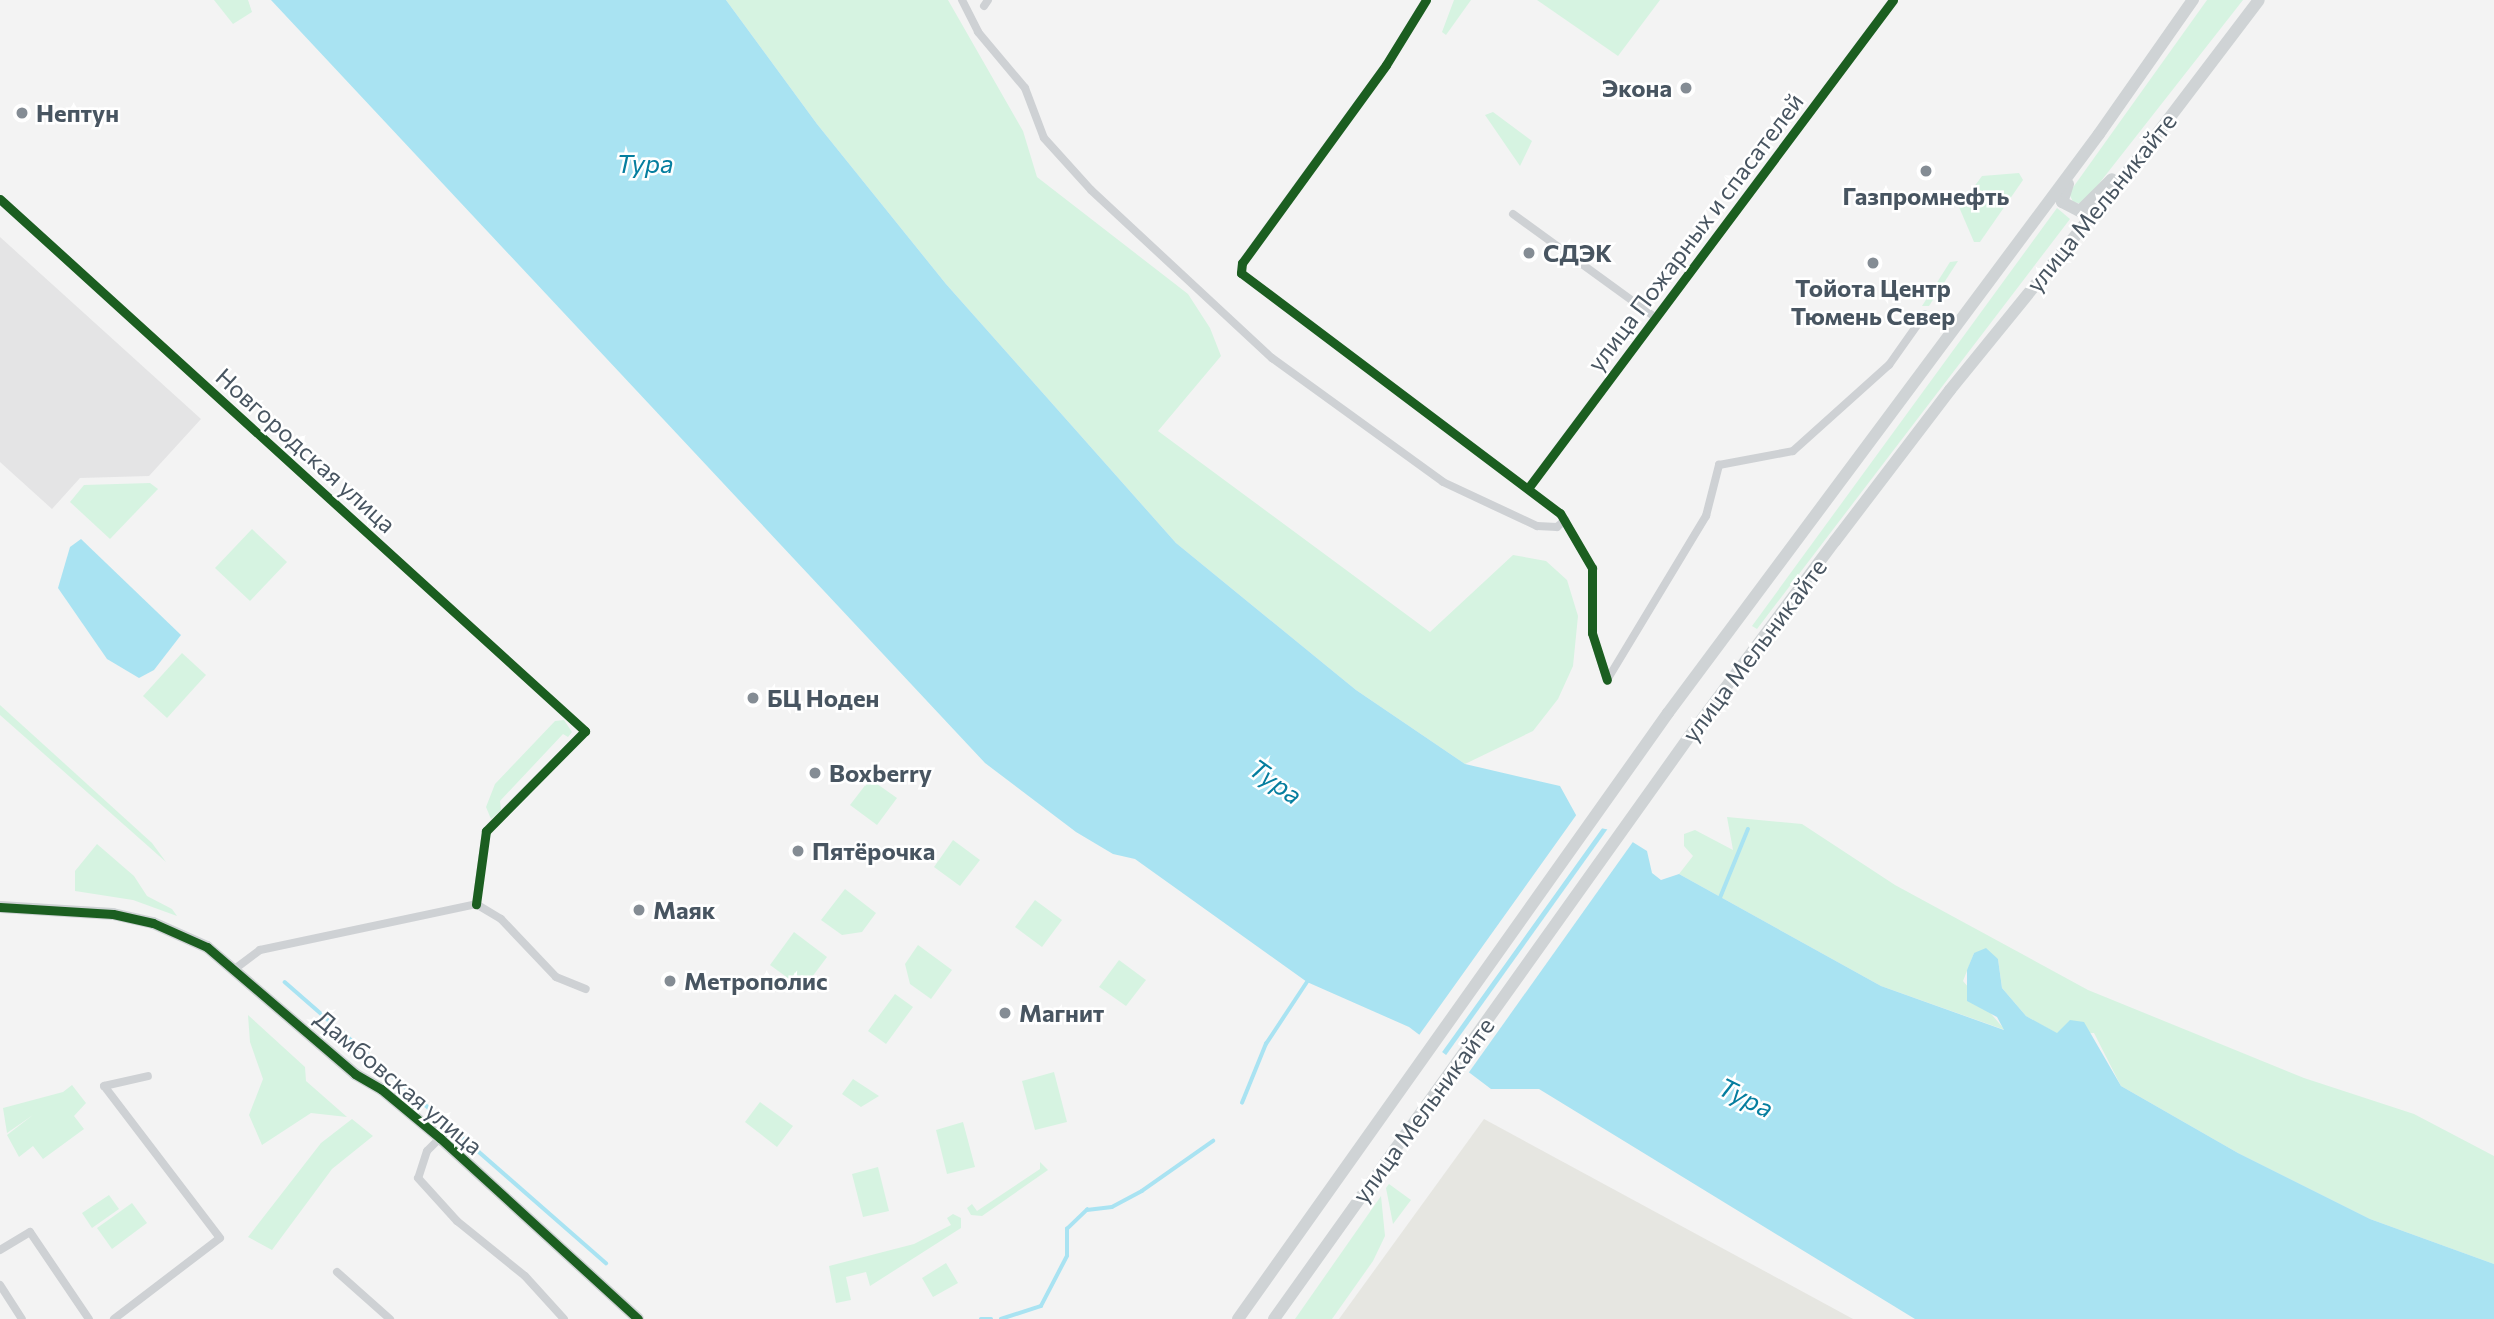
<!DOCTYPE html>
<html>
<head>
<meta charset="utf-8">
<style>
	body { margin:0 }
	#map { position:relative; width:2494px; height:1319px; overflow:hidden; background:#f3f3f3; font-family:Commissioner,sans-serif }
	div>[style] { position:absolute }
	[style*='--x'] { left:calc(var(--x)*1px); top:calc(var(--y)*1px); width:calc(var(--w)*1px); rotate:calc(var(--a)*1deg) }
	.commercial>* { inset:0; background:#e6e6e1 }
	.education>* { inset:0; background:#e4e4e5 }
	.green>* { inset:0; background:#d6f3e1 }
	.water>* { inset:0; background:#a9e3f2 }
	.pier>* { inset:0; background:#f3f3f3 }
	.stream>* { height:3.5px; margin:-1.75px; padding:0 1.75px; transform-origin:1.75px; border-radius:1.75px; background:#a9e3f2 }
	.street>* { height:8px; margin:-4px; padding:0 4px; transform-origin:4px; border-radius:4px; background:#ced1d4 }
	.secondary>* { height:12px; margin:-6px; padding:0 6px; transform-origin:6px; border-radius:6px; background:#cfd3d5 }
	.cycleway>* { height:9px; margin:-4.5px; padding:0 4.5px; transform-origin:4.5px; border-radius:4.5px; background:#1b5e20 }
	.dots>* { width:19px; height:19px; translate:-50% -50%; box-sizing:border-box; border:4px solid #fff; border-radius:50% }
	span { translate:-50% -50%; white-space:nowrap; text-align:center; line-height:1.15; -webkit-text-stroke:5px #fff; paint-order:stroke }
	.poi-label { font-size:24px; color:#485561; font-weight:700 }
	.right { translate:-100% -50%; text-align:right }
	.left { translate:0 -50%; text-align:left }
	.street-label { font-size:24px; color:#485561 }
	.water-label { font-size:26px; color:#057e9f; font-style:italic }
</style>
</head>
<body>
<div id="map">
	<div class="commercial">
		<i style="clip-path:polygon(1484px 1119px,1853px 1319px,1339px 1319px)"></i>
	</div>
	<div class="education">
		<i style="clip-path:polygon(0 237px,201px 419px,149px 476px,80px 478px,52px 509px,0 462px)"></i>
	</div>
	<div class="green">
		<i style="clip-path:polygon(214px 0,248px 0,252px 12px,233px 24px)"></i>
		<i style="clip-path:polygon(726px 0,948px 0,1023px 131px,1037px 177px,1188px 294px,1210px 328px,1221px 356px,1158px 431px,1430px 632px,1513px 555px,1546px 561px,1567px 580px,1578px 616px,1573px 666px,1558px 699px,1533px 731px,1465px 764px,1356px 690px,1176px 543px,946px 284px,817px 124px)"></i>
		<i style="clip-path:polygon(1454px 0,1471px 0,1446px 35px,1442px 32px)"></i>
		<i style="clip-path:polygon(1537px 0,1660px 0,1618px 56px)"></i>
		<i style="clip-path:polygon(2207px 0,2243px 0,2083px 204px,2073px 202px,2069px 193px)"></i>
		<i style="clip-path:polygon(1493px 112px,1532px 141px,1520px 166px,1485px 115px)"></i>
		<i style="clip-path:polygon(2019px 173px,2023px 180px,1980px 242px,1974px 242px,1959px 207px,1982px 176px)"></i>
		<i style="clip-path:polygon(2057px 208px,2070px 219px,1757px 629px,1752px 626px)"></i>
		<i style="clip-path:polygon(1958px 261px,1929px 306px,1922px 306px,1950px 262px)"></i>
		<i style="clip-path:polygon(150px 483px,158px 489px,110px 539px,70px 502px,84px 485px)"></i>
		<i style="clip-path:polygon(252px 529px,287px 562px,250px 601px,215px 568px)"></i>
		<i style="clip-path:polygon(182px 653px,206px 675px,167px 718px,143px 696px)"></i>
		<i style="clip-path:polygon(0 705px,152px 843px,166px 862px,0 715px)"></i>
		<i style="clip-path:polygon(564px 720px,572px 732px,568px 737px,563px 734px,500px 801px,501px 810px,491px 819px,486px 807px,495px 784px,555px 721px)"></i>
		<i style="clip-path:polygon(870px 779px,897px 798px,877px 825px,850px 805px)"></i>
		<i style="clip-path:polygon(1727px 817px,1802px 824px,1895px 885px,2088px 990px,2304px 1078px,2414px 1114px,2494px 1156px,2494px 1264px,2370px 1219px,2238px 1153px,2121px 1086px,2094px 1033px,2058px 1034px,2026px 1016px,2002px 988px,1998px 959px,1974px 953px,1963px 981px,2005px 1030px,1881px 986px,1679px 874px,1693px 856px,1684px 846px,1684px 834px,1695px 830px,1733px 850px)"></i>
		<i style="clip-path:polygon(953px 840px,980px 860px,960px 886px,934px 867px)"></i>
		<i style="clip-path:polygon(97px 844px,134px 876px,147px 896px,172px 909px,177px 916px,133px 900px,75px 891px,75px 871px)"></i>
		<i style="clip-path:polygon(845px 889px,876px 913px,862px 932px,842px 935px,821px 920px)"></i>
		<i style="clip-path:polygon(1035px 900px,1062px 920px,1042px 947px,1015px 927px)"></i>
		<i style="clip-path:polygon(794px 932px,827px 957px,803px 989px,770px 965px)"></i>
		<i style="clip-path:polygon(918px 945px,952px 970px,931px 999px,910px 984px,905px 964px)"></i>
		<i style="clip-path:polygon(1119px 960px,1146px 980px,1126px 1006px,1099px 987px)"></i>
		<i style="clip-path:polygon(895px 994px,913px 1007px,886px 1044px,868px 1031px)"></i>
		<i style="clip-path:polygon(248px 1015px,305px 1067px,306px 1081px,347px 1117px,311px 1113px,262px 1145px,249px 1115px,263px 1079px,250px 1042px)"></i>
		<i style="clip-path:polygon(1054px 1072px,1067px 1122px,1035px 1130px,1022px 1081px)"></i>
		<i style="clip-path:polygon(853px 1079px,879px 1096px,861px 1107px,842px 1094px)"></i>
		<i style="clip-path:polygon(72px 1085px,86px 1103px,74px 1116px,84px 1129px,43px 1159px,33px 1146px,19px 1157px,7px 1135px,33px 1115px,7px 1133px,3px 1108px,63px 1092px)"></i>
		<i style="clip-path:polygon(760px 1102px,793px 1126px,777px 1147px,745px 1122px)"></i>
		<i style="clip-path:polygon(352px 1119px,373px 1136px,332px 1169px,272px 1250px,248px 1237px,321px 1143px)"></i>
		<i style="clip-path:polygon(963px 1122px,975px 1167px,947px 1174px,936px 1130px)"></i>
		<i style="clip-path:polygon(1040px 1162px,1048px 1170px,982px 1216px,971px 1215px,967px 1208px,972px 1204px,977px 1211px,1040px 1169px)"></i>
		<i style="clip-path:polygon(878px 1167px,889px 1211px,863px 1217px,852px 1174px)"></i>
		<i style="clip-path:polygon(1389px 1184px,1411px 1200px,1393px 1224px,1386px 1188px)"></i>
		<i style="clip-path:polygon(109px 1195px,119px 1209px,92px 1228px,82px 1213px)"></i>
		<i style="clip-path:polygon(1381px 1196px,1385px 1236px,1373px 1261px,1332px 1319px,1295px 1319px)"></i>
		<i style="clip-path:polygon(132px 1203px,147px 1223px,112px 1249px,97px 1228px)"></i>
		<i style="clip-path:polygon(953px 1214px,961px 1218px,961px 1228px,870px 1286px,866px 1272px,846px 1277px,851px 1300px,836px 1303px,829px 1266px,914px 1244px,951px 1225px,947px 1218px)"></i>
		<i style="clip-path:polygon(946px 1263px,958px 1283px,933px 1297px,922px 1278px)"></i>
	</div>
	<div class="water">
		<i style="clip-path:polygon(271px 0,726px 0,817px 124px,946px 284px,1176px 543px,1356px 690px,1465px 764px,1560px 786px,1581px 824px,1615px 831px,1647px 851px,1652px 873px,1661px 880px,1679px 874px,1881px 986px,2004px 1030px,1997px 1017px,1967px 1001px,1967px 970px,1974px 953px,1986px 948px,1998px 959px,2002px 988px,2026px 1016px,2057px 1033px,2070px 1020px,2084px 1022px,2121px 1086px,2238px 1153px,2370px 1219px,2494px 1264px,2494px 1319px,1915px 1319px,1539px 1089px,1491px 1089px,1409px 1027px,1307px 982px,1135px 859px,1113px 854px,1076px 832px,985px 763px)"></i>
		<i style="clip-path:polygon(81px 539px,181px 635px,154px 670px,139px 678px,107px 659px,58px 588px,70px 547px)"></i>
	</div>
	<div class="pier">
		<i style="clip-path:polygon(1577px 814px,1583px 821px,1603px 827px,1440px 1055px,1417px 1038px)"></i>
		<i style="clip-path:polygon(1609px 827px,1635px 839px,1467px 1075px,1444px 1058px)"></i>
	</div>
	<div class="stream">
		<i style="--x:1720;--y:898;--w:74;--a:-67.9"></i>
		<i style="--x:285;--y:982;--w:427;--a:41.2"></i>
		<i style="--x:1242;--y:1103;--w:64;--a:-67.9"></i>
		<i style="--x:1266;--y:1044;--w:74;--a:-56.5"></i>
		<i style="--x:981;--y:1319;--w:10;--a:0"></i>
		<i style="--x:1001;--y:1319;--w:42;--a:-18"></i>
		<i style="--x:1041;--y:1306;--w:56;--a:-62.5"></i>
		<i style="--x:1067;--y:1256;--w:27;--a:-90"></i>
		<i style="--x:1067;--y:1229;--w:28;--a:-44"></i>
		<i style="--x:1087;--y:1210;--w:25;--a:-7"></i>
		<i style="--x:1112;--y:1207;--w:34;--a:-28"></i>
		<i style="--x:1142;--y:1191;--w:87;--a:-35.2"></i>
	</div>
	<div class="street">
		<i style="--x:962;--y:0;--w:36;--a:63"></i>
		<i style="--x:978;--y:32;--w:73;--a:50"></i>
		<i style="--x:1025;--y:88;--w:53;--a:69.2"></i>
		<i style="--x:1044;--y:138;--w:70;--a:47.9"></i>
		<i style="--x:1091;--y:190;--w:247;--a:42.9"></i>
		<i style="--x:1272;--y:358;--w:211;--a:35.9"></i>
		<i style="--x:1443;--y:482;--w:104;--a:25.1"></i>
		<i style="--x:1537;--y:526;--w:20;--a:3"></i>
		<i style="--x:1557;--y:527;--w:11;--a:-41"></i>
		<i style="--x:1426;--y:0;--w:76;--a:121.6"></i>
		<i style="--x:1386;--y:65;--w:245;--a:126"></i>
		<i style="--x:1242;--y:263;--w:10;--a:96"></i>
		<i style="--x:1241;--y:273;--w:399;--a:37"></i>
		<i style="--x:1560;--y:513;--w:64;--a:59.8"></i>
		<i style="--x:1592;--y:568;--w:65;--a:90"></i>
		<i style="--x:1592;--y:633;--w:49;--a:72.3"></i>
		<i style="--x:984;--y:6;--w:7;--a:-56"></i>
		<i style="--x:0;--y:199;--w:791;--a:42.28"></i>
		<i style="--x:585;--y:731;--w:141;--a:134.7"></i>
		<i style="--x:486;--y:831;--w:74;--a:97.8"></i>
		<i style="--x:1513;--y:214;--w:175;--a:36"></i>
		<i style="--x:1529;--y:487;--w:608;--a:-53.22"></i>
		<i style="--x:1607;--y:680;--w:192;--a:-58.9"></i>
		<i style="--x:1706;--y:516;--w:53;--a:-75.7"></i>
		<i style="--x:1719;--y:465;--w:75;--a:-10.7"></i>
		<i style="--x:1793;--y:451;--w:129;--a:-41.9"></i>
		<i style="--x:1889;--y:365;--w:62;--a:-54.8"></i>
		<i style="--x:236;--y:968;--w:30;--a:-37"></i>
		<i style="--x:260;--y:950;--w:221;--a:-12"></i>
		<i style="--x:476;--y:904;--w:29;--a:31"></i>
		<i style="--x:501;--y:919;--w:80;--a:46.5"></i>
		<i style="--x:556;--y:977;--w:32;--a:22"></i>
		<i style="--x:440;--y:1138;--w:18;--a:135"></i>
		<i style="--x:427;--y:1151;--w:28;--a:108"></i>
		<i style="--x:418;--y:1178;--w:58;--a:47.8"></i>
		<i style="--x:457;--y:1221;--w:87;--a:39"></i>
		<i style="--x:525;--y:1276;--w:58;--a:47.8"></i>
		<i style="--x:0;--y:1250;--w:35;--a:-31"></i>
		<i style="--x:30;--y:1232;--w:105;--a:55.9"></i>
		<i style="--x:337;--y:1272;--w:71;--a:41.6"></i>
		<i style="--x:0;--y:1285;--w:40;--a:57.1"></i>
		<i style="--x:114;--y:1319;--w:133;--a:-37.4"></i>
		<i style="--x:220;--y:1238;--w:191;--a:-127.3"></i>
		<i style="--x:104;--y:1086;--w:45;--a:-12.8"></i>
	</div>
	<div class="secondary">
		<i style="--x:2068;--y:184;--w:19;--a:108"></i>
		<i style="--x:2062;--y:202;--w:20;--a:27"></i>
		<i style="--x:2080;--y:211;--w:45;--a:-45"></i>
		<i style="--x:0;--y:907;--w:113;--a:3.5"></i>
		<i style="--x:113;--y:914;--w:41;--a:12.7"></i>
		<i style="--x:153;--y:923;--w:59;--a:24"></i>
		<i style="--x:207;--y:947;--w:195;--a:40.6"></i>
		<i style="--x:355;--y:1074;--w:30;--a:30"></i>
		<i style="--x:381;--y:1089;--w:77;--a:39.7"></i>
		<i style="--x:440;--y:1138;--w:268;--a:42.4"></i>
		<i style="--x:1238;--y:1319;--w:743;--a:-54.64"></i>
		<i style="--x:1668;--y:713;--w:722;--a:-53.34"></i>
		<i style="--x:2099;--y:134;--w:164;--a:-55"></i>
		<i style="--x:1274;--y:1319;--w:723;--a:-54.51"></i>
		<i style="--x:1694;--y:730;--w:236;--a:-53.3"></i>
		<i style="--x:1835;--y:541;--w:190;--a:-52.7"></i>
		<i style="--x:1950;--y:390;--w:304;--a:-50.9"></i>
		<i style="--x:2142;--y:154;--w:193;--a:-52.8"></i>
	</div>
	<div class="cycleway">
		<i style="--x:1426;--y:0;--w:76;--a:121.6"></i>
		<i style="--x:1386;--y:65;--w:245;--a:126"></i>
		<i style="--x:1242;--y:263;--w:10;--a:96"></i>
		<i style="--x:1241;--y:273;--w:399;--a:37"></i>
		<i style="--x:1560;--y:513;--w:64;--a:59.8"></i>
		<i style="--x:1592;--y:568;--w:65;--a:90"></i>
		<i style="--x:1592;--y:633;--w:49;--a:72.3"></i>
		<i style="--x:0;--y:199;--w:791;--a:42.28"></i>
		<i style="--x:585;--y:731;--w:141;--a:134.7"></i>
		<i style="--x:486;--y:831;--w:74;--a:97.8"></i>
		<i style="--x:1529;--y:487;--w:608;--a:-53.22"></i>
		<i style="--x:0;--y:907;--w:113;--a:3.5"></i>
		<i style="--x:113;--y:914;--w:41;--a:12.7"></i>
		<i style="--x:153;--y:923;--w:59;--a:24"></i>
		<i style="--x:207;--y:947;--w:195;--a:40.6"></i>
		<i style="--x:355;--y:1074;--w:30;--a:30"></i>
		<i style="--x:381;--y:1089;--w:77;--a:39.7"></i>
		<i style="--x:440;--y:1138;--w:268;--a:42.4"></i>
	</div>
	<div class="dots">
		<i style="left:1686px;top:88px;background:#848c94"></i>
		<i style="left:22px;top:113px;background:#848c94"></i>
		<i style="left:1926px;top:171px;background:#848c94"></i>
		<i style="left:1529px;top:253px;background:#848c94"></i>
		<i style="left:1873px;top:263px;background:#848c94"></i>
		<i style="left:753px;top:698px;background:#848c94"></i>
		<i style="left:815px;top:773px;background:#848c94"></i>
		<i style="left:798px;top:851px;background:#848c94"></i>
		<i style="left:639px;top:910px;background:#848c94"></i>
		<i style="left:670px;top:981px;background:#848c94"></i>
		<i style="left:1005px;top:1013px;background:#848c94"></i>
	</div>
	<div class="poi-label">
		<span class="right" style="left:1672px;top:88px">Экона</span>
		<span class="left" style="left:36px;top:113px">Нептун</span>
		<span style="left:1926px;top:196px">Газпромнефть</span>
		<span class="left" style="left:1543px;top:253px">СДЭК</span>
		<span style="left:1873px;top:302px">Тойота Центр<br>Тюмень Север</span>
		<span class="left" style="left:767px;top:698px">БЦ Ноден</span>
		<span class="left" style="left:829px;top:773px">Boxberry</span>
		<span class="left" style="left:812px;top:851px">Пятёрочка</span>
		<span class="left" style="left:653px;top:910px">Маяк</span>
		<span class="left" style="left:684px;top:981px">Метрополис</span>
		<span class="left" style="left:1019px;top:1013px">Магнит</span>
	</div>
	<div class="street-label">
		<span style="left:2101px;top:202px;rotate:-51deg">улица Мельникайте</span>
		<span style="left:1695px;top:232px;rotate:-53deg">улица Пожарных и спасателей</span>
		<span style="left:306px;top:450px;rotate:42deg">Новгородская улица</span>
		<span style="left:1754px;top:650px;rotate:-53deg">улица Мельникайте</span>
		<span style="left:399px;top:1082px;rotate:40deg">Дамбовская улица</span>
		<span style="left:1423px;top:1110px;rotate:-54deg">улица Мельникайте</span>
	</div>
	<div class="water-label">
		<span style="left:645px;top:163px">Тура</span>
		<span style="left:1276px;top:781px;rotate:35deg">Тура</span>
		<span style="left:1746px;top:1097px;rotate:26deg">Тура</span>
	</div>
</div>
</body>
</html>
